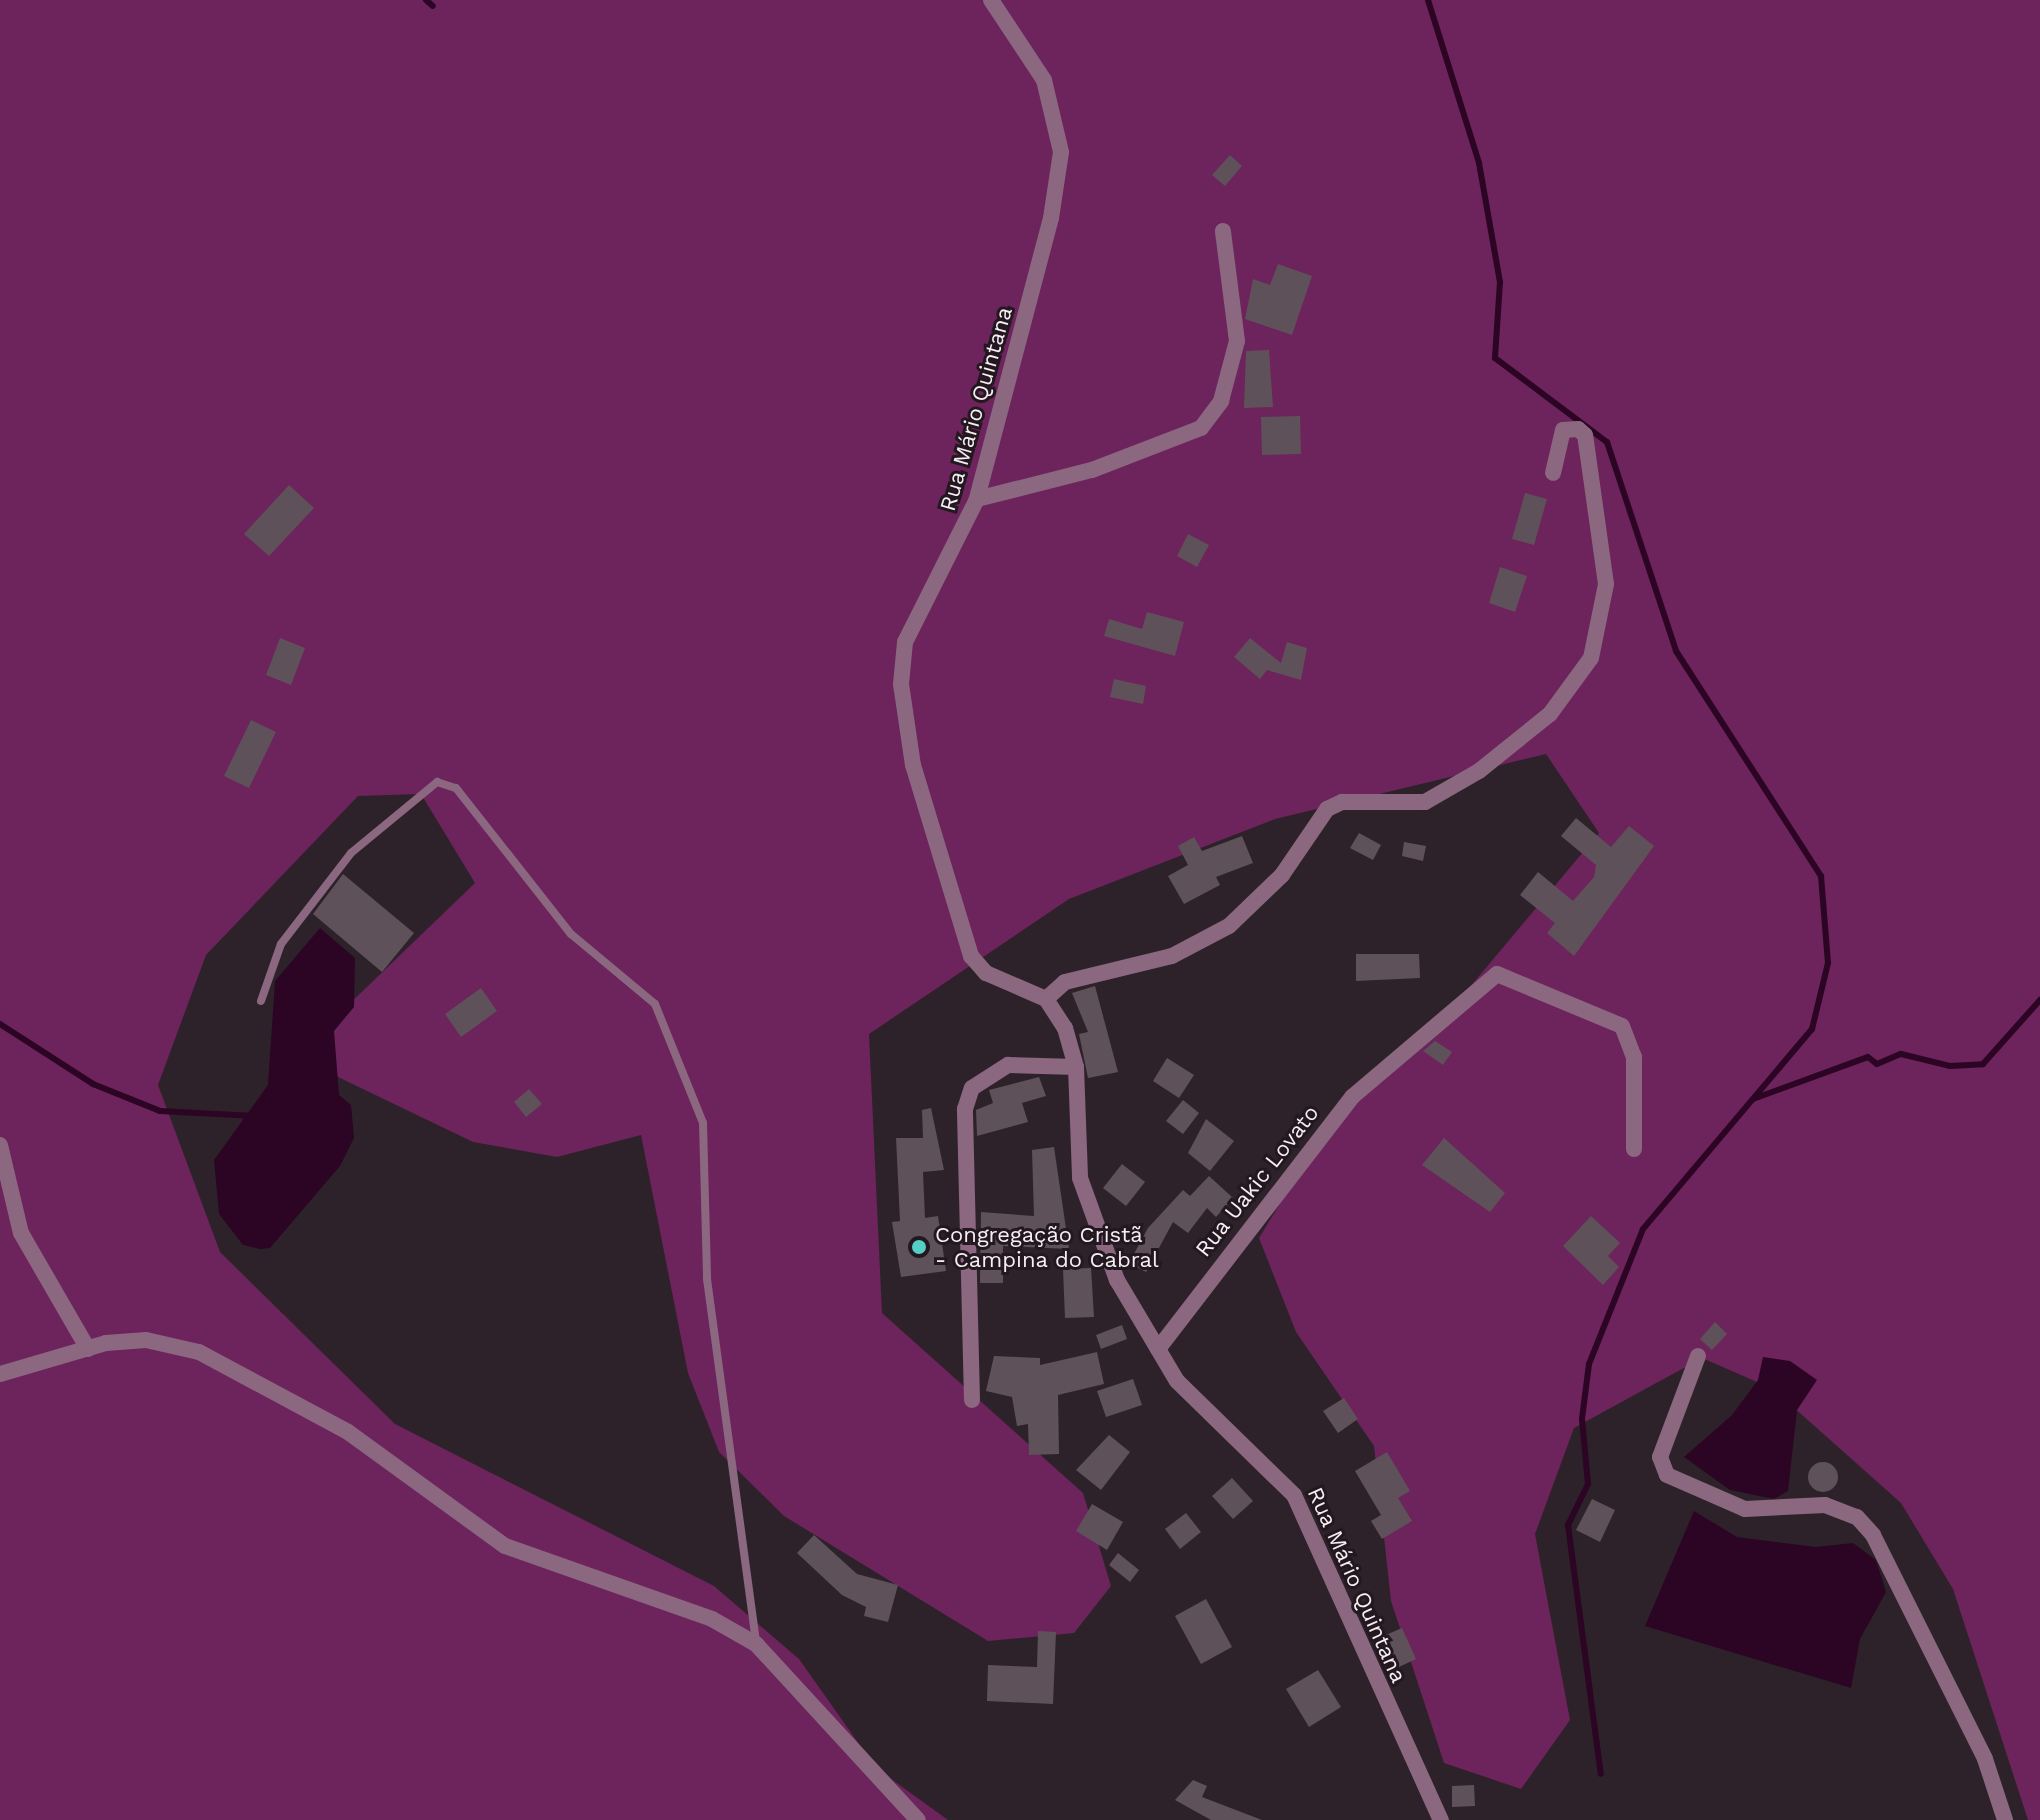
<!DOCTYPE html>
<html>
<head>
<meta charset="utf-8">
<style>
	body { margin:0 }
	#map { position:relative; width:2040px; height:1820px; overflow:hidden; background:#2d222a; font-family:"Work Sans",sans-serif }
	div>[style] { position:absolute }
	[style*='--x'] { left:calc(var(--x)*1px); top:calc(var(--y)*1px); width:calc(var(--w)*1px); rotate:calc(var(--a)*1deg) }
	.green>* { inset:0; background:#6d235b }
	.water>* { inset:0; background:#2b0523 }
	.stream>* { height:6px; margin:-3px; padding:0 3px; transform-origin:3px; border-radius:3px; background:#2b0523 }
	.building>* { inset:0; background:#5f515a }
	.round { border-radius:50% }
	.service>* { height:8px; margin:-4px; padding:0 4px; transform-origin:4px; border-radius:4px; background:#8b6780 }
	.minor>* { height:16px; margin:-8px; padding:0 8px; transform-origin:8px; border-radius:8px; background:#8b6780 }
	.tertiary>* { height:16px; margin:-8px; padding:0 8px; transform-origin:8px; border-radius:8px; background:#8b6780 }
	.dots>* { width:22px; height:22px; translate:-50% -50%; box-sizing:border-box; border:4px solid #231820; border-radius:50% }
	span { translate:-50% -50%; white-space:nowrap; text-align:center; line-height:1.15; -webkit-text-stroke:6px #231820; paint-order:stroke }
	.street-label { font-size:22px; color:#f6eef3 }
	.poi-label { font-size:22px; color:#f6eef3 }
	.left { translate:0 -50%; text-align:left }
</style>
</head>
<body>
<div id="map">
	<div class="green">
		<i style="clip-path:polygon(0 0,2040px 0,2040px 1820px,2028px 1820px,1953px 1589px,1901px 1503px,1773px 1389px,1702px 1358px,1574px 1428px,1535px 1534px,1570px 1720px,1521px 1789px,1444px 1763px,1391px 1601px,1374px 1446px,1296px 1332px,1259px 1238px,1321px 1137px,1433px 1031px,1599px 833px,1546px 754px,1275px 819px,1069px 899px,869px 1034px,882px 1313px,1083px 1493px,1111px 1586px,1074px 1633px,988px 1641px,784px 1516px,719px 1452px,688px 1373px,641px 1135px,557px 1157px,473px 1142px,338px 1077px,315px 1037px,475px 883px,421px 794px,358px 796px,206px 955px,158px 1085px,220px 1252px,395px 1424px,714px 1586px,799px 1659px,876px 1768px,948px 1820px,0 1820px)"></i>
	</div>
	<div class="water">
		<i style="clip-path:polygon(320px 928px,355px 958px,354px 1007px,334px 1031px,339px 1095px,351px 1105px,354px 1138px,340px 1166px,270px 1248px,260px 1249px,243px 1245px,219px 1214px,214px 1160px,268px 1085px,275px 981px)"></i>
		<i style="clip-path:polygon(1763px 1357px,1790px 1361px,1817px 1380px,1797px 1410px,1788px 1491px,1774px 1499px,1730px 1490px,1684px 1457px,1732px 1415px,1758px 1380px)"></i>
		<i style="clip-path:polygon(1694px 1511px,1737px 1537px,1816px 1547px,1853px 1543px,1876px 1560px,1886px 1592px,1860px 1639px,1851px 1688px,1645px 1626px)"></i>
	</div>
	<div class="stream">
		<i style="--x:426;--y:0;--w:9;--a:41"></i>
		<i style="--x:1428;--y:0;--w:171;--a:72.6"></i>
		<i style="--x:1479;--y:163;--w:121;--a:80"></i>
		<i style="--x:1500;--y:282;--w:76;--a:93.8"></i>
		<i style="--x:1495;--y:358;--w:140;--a:36.9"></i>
		<i style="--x:1607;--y:442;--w:220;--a:71.7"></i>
		<i style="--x:1676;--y:651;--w:268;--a:57.2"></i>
		<i style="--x:1821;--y:876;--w:87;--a:85.4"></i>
		<i style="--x:1828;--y:963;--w:68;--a:103.6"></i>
		<i style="--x:1812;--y:1029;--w:262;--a:130.2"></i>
		<i style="--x:1643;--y:1229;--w:145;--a:111.8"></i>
		<i style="--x:1589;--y:1364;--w:55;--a:97.3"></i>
		<i style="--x:1582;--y:1419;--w:65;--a:84.7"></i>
		<i style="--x:1588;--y:1484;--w:46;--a:116"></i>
		<i style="--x:1568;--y:1525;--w:251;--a:82.5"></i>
		<i style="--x:0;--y:1024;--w:111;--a:32.8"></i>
		<i style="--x:93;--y:1084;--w:72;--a:21.9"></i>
		<i style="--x:160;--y:1111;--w:95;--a:3"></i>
		<i style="--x:1753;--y:1099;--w:122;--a:-20.1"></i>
		<i style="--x:1868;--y:1057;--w:11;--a:38"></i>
		<i style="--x:1877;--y:1064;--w:26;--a:-23"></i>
		<i style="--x:1901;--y:1054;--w:50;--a:13.8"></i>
		<i style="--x:1950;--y:1066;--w:33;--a:-3"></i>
		<i style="--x:1983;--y:1064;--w:86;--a:-48.3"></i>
	</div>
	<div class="building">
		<i style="clip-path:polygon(1230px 155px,1242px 166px,1225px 186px,1212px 175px)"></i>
		<i style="clip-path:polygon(1278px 264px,1312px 276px,1292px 335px,1245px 319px,1253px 279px,1270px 285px)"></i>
		<i style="clip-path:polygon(1269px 350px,1273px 407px,1244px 408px,1246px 351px)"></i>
		<i style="clip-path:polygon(1300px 416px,1301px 454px,1262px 455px,1261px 417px)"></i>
		<i style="clip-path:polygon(289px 485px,314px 508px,269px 556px,244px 534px)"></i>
		<i style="clip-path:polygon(1525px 493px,1547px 499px,1534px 545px,1512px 539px)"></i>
		<i style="clip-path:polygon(1188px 534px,1209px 545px,1197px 567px,1177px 556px)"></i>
		<i style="clip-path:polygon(1500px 567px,1527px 576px,1515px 612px,1489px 603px)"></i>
		<i style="clip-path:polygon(1147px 612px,1184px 622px,1175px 656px,1104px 636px,1109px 619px,1142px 629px)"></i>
		<i style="clip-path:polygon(280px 638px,305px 648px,291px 685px,266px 675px)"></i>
		<i style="clip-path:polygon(1250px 638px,1281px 663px,1287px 642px,1307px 648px,1301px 680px,1267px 670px,1260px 679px,1234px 657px)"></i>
		<i style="clip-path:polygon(1114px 679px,1146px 686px,1143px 704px,1110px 697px)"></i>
		<i style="clip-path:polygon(251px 720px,276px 732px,249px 788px,224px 776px)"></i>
		<i style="clip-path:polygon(1576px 818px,1611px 847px,1629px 826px,1654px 846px,1574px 956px,1547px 933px,1555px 923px,1520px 895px,1538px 872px,1573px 901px,1594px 877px,1596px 865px,1561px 836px)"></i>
		<i style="clip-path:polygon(1359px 833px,1381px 845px,1373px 860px,1350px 848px)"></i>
		<i style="clip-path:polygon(1242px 836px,1253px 863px,1216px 877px,1220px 885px,1184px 904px,1168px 876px,1188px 865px,1178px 846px,1194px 837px,1202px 851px)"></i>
		<i style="clip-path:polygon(1404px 842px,1426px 846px,1423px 861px,1402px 856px)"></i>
		<i style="clip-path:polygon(343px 874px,414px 933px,382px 972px,313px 914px)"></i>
		<i style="clip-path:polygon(1356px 954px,1419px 954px,1420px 978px,1356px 981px)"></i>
		<i style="clip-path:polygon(1095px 986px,1118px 1072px,1088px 1078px,1079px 1034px,1088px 1032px,1072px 993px)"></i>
		<i style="clip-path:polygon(481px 988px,497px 1011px,461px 1037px,445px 1014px)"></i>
		<i style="clip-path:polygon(1435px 1041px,1452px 1052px,1443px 1065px,1423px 1051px)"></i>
		<i style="clip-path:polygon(1167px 1058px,1194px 1075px,1179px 1098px,1153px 1081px)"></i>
		<i style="clip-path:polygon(1039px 1077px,1046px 1096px,1022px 1103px,1028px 1122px,977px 1136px,976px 1110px,993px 1103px,989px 1090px)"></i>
		<i style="clip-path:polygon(529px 1089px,542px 1104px,526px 1117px,514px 1102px)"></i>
		<i style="clip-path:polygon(1183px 1100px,1199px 1113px,1183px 1134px,1166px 1121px)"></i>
		<i style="clip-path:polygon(931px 1108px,944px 1170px,923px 1172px,925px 1218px,938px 1216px,946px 1271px,901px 1277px,892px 1222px,900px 1221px,896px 1138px,923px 1138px,922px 1110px)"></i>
		<i style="clip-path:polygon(1206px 1119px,1234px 1141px,1210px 1171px,1188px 1153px)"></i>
		<i style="clip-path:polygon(1444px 1138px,1505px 1193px,1490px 1212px,1422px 1165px)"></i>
		<i style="clip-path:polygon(1054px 1147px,1069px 1249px,1003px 1246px,1003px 1283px,980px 1283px,981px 1212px,1034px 1216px,1032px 1150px)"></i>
		<i style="clip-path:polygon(1122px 1164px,1145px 1182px,1126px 1206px,1103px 1188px)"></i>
		<i style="clip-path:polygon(1209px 1176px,1233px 1198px,1216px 1217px,1207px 1208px,1188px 1233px,1173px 1222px,1146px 1272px,1129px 1263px,1148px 1228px,1183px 1190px,1190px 1196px)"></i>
		<i style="clip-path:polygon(1591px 1216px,1620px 1243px,1608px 1256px,1619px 1267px,1603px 1285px,1563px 1246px)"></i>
		<i style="clip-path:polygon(1091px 1268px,1094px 1317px,1065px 1318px,1063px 1269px)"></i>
		<i style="clip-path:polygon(1715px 1322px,1727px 1334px,1712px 1350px,1700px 1339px)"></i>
		<i style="clip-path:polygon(1122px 1325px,1127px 1339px,1101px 1349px,1096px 1335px)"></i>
		<i style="clip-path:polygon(1097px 1352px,1104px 1384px,1058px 1395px,1059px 1454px,1029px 1455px,1028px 1424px,1017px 1426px,1012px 1397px,986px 1391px,994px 1356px,1040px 1358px,1040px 1365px)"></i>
		<i style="clip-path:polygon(1133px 1379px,1142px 1405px,1106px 1417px,1097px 1391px)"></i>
		<i style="clip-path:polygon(1344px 1398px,1358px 1419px,1338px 1433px,1323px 1411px)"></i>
		<i style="clip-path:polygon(1109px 1435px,1130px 1452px,1101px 1490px,1076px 1470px)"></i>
		<i style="clip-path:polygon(1387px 1452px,1410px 1491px,1398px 1498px,1412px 1521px,1382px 1539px,1371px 1521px,1381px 1515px,1355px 1471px)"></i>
		<i class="round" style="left:1808px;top:1462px;width:30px;height:30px"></i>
		<i style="clip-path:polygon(1232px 1478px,1253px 1501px,1233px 1519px,1212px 1496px)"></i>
		<i style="clip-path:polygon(1592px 1499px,1615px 1510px,1600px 1542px,1576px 1530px)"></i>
		<i style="clip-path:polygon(1092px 1504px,1123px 1522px,1107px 1550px,1076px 1531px)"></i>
		<i style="clip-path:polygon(1186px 1513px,1201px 1532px,1180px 1549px,1165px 1529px)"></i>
		<i style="clip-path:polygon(814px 1535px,857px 1574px,898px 1585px,888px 1622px,864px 1616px,866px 1607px,842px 1595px,797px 1553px)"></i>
		<i style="clip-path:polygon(1118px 1553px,1139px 1570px,1130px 1582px,1109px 1565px)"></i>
		<i style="clip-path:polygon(1206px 1599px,1232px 1647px,1201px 1664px,1175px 1616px)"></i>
		<i style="clip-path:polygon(1402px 1628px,1416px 1659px,1386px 1673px,1372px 1641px)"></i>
		<i style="clip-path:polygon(1038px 1631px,1056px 1632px,1053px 1704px,987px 1701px,988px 1665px,1037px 1667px)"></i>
		<i style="clip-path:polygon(1318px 1670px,1341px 1707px,1309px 1727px,1286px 1689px)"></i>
		<i style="clip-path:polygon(1193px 1780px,1207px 1786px,1202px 1797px,1262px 1820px,1211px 1820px,1175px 1800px)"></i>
		<i style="clip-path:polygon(1474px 1785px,1475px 1806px,1452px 1807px,1452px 1786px)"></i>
	</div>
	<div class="service">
		<i style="--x:261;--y:1001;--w:60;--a:-70.7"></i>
		<i style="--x:281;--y:944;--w:115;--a:-52.4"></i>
		<i style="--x:351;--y:853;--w:112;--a:-39.5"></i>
		<i style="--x:437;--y:782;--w:20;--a:18"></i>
		<i style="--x:456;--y:788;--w:186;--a:51.8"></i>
		<i style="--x:571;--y:934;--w:109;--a:39.8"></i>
		<i style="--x:655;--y:1004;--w:128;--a:68"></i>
		<i style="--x:703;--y:1123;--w:156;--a:88.5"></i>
		<i style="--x:707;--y:1279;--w:367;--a:82.3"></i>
	</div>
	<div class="minor">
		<i style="--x:991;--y:0;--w:96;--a:56.5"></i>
		<i style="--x:1044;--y:80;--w:74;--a:76.7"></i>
		<i style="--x:1061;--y:152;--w:67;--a:98.6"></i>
		<i style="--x:1051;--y:218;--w:291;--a:104.8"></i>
		<i style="--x:977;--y:499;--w:160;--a:116.7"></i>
		<i style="--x:905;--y:642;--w:42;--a:95.4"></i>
		<i style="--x:901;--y:684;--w:82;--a:81.6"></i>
		<i style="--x:913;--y:765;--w:200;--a:73.1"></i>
		<i style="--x:971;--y:956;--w:23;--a:49"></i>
		<i style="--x:986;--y:973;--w:65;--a:23.4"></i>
		<i style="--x:1046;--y:999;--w:35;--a:57"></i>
		<i style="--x:1065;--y:1028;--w:41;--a:74.2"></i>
		<i style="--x:1076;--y:1067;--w:111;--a:87.9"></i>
		<i style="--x:1080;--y:1178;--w:109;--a:70.1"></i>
		<i style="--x:1117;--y:1280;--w:117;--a:59.3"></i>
		<i style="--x:1177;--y:1381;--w:163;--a:44.3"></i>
		<i style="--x:1294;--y:1495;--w:357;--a:65.7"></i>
		<i style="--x:977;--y:499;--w:119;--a:-14.2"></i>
		<i style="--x:1092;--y:470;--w:117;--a:-21.1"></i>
		<i style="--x:1201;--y:428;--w:34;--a:-53"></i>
		<i style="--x:1221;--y:401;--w:62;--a:-75.1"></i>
		<i style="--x:1237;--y:341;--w:111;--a:-97.3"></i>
		<i style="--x:1046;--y:999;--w:25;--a:-42"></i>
		<i style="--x:1065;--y:982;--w:110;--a:-13.7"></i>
		<i style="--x:1172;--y:956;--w:64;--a:-27.8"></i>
		<i style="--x:1229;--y:926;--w:74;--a:-43.9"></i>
		<i style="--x:1282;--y:875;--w:80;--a:-55.7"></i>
		<i style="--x:1327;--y:809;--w:17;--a:-25"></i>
		<i style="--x:1342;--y:802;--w:83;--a:0"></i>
		<i style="--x:1425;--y:802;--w:62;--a:-29.9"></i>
		<i style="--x:1479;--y:771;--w:91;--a:-38.8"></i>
		<i style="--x:1550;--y:714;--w:69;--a:-53.8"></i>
		<i style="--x:1591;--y:658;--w:76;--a:-78.5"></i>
		<i style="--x:1606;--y:584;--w:150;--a:-98"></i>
		<i style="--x:1585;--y:435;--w:9;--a:-139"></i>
		<i style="--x:1578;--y:429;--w:15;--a:176"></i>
		<i style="--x:1563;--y:430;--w:44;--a:103.1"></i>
		<i style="--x:0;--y:1145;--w:90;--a:76.6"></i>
		<i style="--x:21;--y:1233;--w:134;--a:60"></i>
		<i style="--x:1158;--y:1349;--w:318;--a:-52.4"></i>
		<i style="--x:1352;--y:1097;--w:190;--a:-40.3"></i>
		<i style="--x:1497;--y:974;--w:135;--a:22.6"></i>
		<i style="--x:1622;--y:1026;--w:33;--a:69"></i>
		<i style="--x:1634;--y:1057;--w:92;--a:90"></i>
		<i style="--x:1698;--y:1356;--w:108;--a:110.6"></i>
		<i style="--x:1660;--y:1457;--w:19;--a:69"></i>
		<i style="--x:1667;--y:1475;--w:85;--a:23.6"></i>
		<i style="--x:1745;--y:1509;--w:80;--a:-2.9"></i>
		<i style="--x:1825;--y:1505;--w:34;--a:21"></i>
		<i style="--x:1857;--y:1517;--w:24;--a:48"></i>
		<i style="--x:1873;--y:1535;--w:250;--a:63.4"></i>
		<i style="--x:1985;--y:1759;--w:64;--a:71.8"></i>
		<i style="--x:972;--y:1400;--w:291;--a:-91.4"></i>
		<i style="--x:965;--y:1109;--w:22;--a:-72"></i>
		<i style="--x:972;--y:1088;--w:43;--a:-32.6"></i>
		<i style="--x:1008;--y:1065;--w:68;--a:1.7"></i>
	</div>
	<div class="tertiary">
		<i style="--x:0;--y:1374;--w:110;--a:-16.3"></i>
		<i style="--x:106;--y:1343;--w:40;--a:-4.3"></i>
		<i style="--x:146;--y:1340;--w:54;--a:12.8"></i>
		<i style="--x:199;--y:1352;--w:169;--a:28.2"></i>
		<i style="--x:348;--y:1432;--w:194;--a:36"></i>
		<i style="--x:505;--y:1546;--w:219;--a:19.4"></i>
		<i style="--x:712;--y:1619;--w:51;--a:29.6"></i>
		<i style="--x:756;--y:1644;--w:239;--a:47.4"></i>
	</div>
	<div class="dots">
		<i style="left:919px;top:1247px;background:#55cec5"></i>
	</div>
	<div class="street-label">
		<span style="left:976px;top:409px;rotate:-74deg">Rua Mário Quintana</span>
		<span style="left:1257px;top:1181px;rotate:-52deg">Rua Uakic Lovato</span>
		<span style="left:1357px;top:1585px;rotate:66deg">Rua Mário Quintana</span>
	</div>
	<div class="poi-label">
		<span class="left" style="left:935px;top:1247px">Congregação Cristã<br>- Campina do Cabral</span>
	</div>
</div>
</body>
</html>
